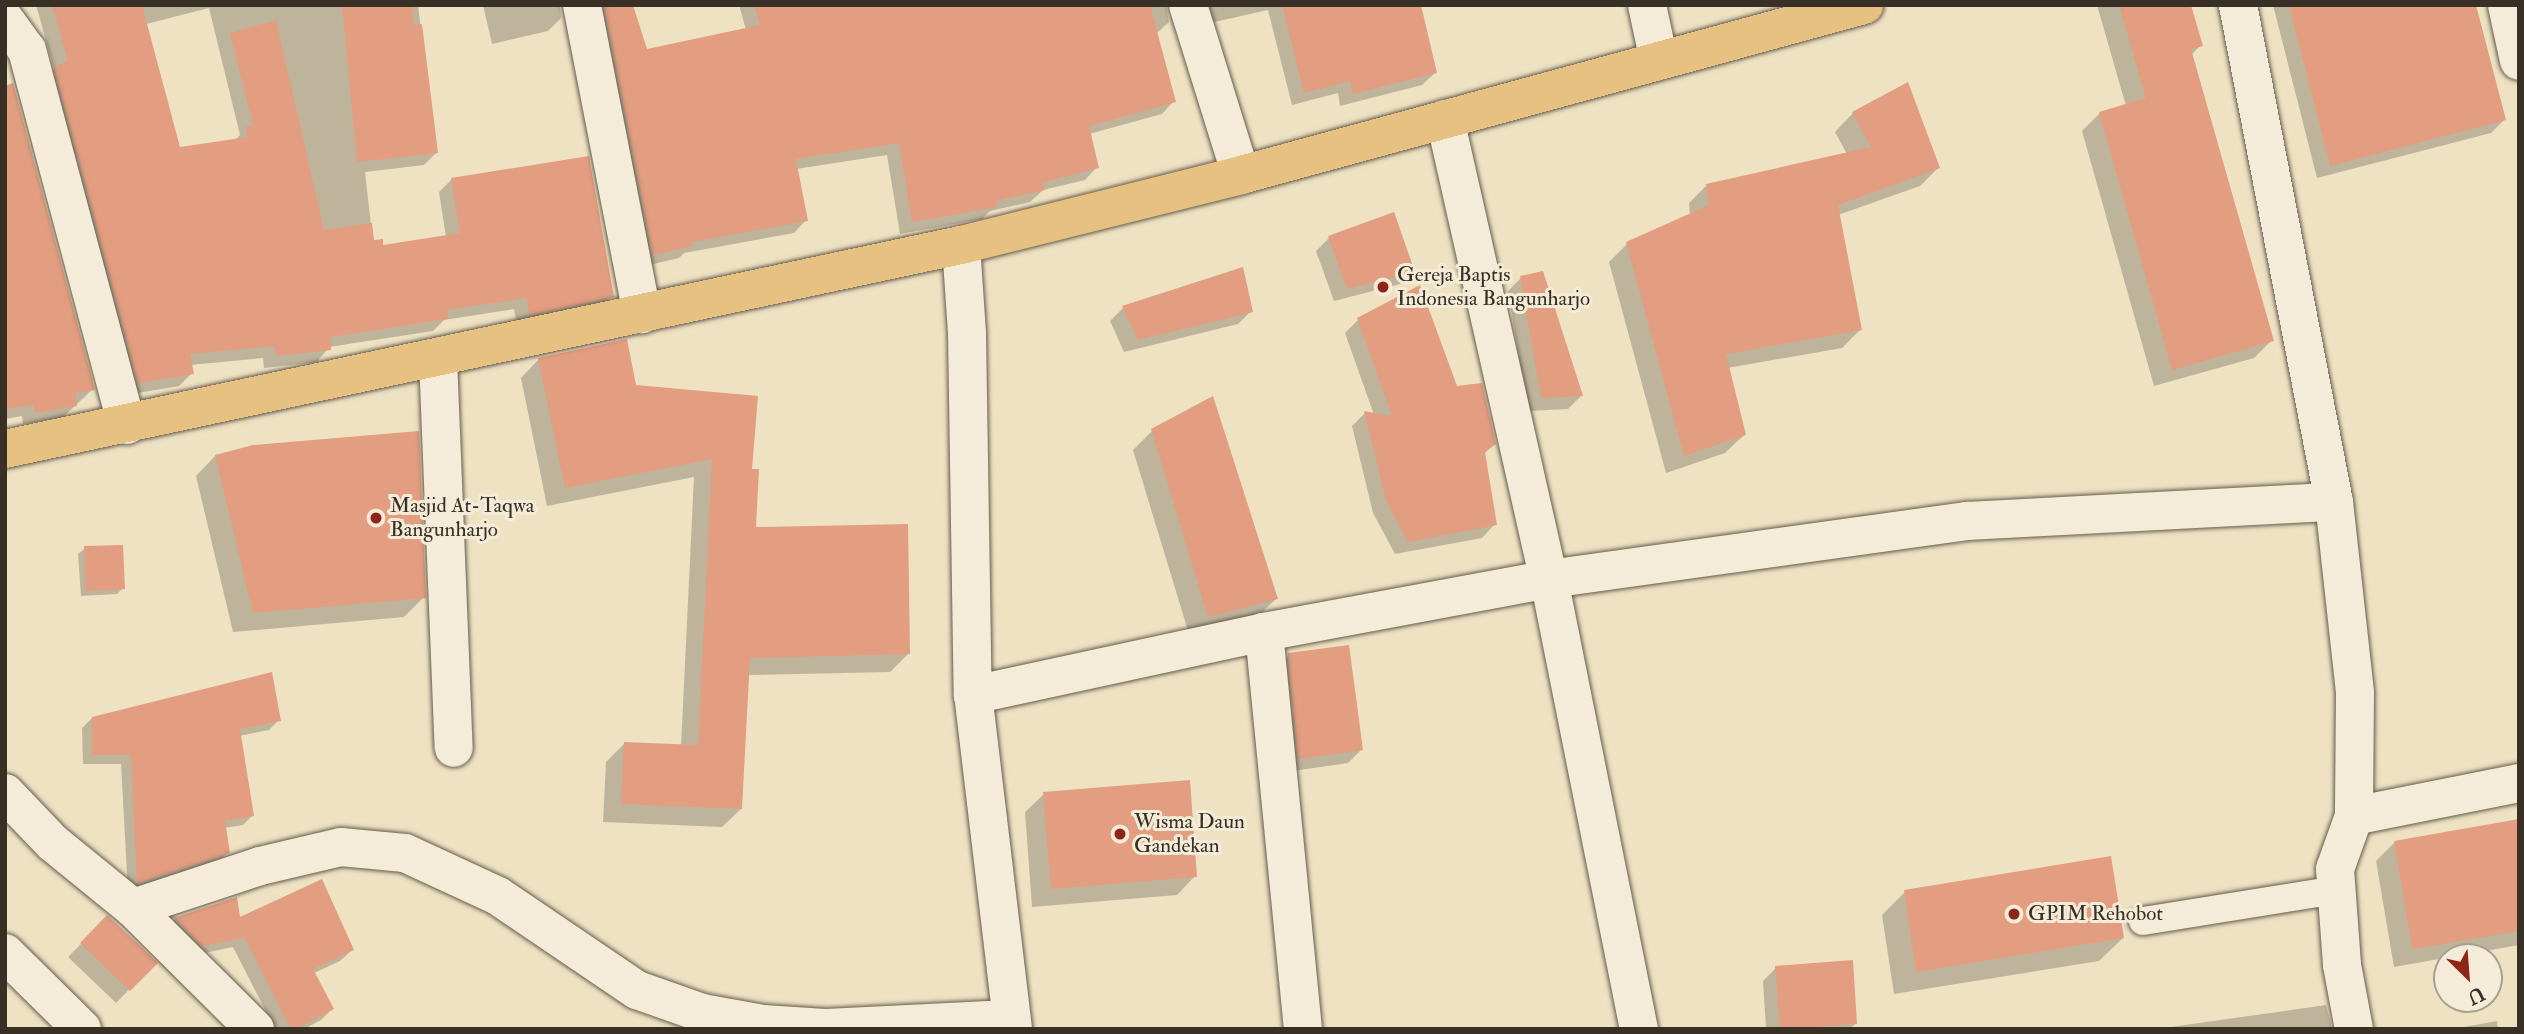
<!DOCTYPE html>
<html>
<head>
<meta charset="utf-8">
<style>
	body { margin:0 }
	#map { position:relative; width:2524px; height:1034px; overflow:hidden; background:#eee2c3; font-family:"IM FELL Double Pica",serif }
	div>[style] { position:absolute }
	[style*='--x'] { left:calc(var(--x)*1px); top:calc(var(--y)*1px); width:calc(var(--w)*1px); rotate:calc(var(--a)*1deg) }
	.shadow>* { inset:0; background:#0003 }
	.building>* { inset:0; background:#e39d80 }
	.roads { filter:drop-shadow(0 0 2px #665c4c) drop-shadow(0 0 2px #665c4c) }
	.service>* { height:28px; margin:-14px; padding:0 14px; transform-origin:14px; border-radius:14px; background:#f4ecd8 }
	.minor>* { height:38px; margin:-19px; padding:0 19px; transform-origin:19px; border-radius:19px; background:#f4ecd8 }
	.secondary>* { height:38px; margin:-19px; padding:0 19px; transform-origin:19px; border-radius:19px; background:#f4ecd8 }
	.primary>* { height:38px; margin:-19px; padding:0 19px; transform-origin:19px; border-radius:19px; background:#e7c182 }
	.dots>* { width:19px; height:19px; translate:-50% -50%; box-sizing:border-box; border:4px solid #f4ecd8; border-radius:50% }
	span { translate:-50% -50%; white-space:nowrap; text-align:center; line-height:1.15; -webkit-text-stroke:6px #f4ecd8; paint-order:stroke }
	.poi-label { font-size:21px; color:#383025 }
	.left { translate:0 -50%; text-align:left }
	.frame { position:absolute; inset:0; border:7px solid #383025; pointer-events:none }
	.north { position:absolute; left:2433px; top:943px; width:70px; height:70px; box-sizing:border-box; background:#f4ecd8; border:2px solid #a9a190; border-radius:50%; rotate:155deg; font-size:19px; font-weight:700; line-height:28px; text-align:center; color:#383025 }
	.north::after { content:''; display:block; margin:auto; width:24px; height:32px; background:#8f2418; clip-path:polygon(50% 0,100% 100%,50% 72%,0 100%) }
</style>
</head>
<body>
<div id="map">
	<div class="shadow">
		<i style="clip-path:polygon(evenodd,36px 5px,418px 5px,436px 153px,424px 165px,365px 172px,373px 242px,382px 247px,446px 237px,439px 192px,452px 179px,612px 296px,599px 309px,517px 326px,514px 309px,444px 320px,433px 331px,329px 347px,317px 362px,264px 368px,263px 358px,190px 365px,192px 373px,179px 386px,126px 395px,42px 81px,54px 69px,36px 5px,209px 8px,240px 135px,234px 141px,178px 149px,146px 24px,209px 8px)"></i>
		<i style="clip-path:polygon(483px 5px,560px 5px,561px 18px,548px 31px,492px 44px)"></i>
		<i style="clip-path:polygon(587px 5px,631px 5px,645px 51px,746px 30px,739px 5px,1166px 5px,1169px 22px,1156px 34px,1174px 101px,1162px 114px,1089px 134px,1097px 167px,1085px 180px,1043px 190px,1030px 202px,990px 211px,982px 219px,900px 234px,887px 155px,796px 169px,806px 220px,794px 233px,684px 253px,679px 258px,641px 267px)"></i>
		<i style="clip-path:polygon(1192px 5px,1418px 5px,1435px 73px,1422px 85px,1340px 106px,1338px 93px,1292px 105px,1268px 10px,1201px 25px)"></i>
		<i style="clip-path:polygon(2097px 5px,2189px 5px,2201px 45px,2191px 55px,2272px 340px,2254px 358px,2154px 386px,2082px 131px,2100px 113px,2126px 106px)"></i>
		<i style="clip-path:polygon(2273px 5px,2475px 5px,2504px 120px,2491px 133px,2317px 178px)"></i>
		<i style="clip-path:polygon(5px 88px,93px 389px,63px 417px,23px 424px,22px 416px,5px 419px)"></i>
		<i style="clip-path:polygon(1853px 113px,1938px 168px,1920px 186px,1838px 215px,1860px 330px,1842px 348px,1727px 368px,1744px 435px,1725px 453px,1666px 473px,1609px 262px,1627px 244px,1690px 216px,1689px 203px,1707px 185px,1847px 154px,1835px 132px)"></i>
		<i style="clip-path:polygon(1329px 238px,1413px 271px,1400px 284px,1334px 301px,1316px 251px)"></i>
		<i style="clip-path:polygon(1521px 278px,1581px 396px,1568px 409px,1528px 411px,1508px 291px)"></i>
		<i style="clip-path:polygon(1123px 308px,1251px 311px,1238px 324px,1124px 352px,1110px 321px)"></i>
		<i style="clip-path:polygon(1358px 320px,1456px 388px,1494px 444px,1483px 455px,1495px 524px,1482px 538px,1395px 554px,1373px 513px,1352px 426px,1365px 413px,1374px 415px,1345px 333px)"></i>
		<i style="clip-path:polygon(539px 359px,635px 387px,750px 471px,754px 529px,909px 653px,890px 672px,747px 675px,741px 809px,722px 827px,603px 822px,606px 762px,625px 743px,681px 746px,694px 477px,547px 506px,521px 378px)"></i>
		<i style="clip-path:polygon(1152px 431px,1276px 599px,1257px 617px,1189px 634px,1133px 450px)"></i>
		<i style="clip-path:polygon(215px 456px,424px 597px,404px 617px,233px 632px,196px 476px)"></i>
		<i style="clip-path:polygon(85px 548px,123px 588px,117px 594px,81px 596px,78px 554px)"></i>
		<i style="clip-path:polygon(1289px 655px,1361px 750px,1348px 763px,1286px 772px,1276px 668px)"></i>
		<i style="clip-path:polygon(92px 718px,279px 720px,269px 730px,239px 736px,253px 815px,243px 825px,224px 828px,228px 852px,218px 862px,128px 892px,121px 764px,83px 764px,82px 728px)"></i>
		<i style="clip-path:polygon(1044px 794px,1195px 876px,1177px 895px,1032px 907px,1025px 812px)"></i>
		<i style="clip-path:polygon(2519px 821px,2519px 945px,2394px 967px,2376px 861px,2395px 842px)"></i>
		<i style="clip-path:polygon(1905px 892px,2123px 938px,2099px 961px,1894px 994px,1882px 915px)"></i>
		<i style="clip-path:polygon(235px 899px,239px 920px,352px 950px,340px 961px,314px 973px,332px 1009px,321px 1020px,304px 1029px,275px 1029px,233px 947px,190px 956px,164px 930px,175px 919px)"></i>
		<i style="clip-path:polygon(107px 918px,155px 963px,116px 1003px,68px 957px)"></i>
		<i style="clip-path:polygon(1776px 968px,1856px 1023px,1850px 1029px,1766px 1029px,1763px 981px)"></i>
		<i style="clip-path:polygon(2326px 1005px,2332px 1029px,2170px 1029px,2171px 1027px)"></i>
		<i style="clip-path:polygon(2497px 1021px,2498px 1029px,2453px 1029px)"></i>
	</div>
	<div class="building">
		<i style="clip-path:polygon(52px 5px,142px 5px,180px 147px,248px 137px,246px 126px,253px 125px,230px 33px,276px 20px,324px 230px,372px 223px,374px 240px,383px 239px,383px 245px,460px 233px,451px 178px,589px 156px,614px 297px,530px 315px,526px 298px,447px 310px,448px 319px,330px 337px,331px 350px,276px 356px,275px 346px,190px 354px,194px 374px,138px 383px,54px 67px,68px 61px)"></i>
		<i style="clip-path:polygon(342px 5px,412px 5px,414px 25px,422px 24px,438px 153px,357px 162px)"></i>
		<i style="clip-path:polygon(604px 5px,633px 5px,647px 49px,760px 25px,754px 5px,1150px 5px,1176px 102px,1089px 126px,1099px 168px,1043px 182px,1045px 190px,996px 201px,997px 207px,912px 222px,899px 143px,796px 159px,808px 221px,692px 242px,693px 246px,653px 255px)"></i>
		<i style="clip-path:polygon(1282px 5px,1421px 5px,1437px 73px,1353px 94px,1350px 81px,1304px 93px)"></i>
		<i style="clip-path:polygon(2119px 5px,2191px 5px,2203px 46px,2191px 49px,2274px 341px,2172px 370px,2099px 112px,2146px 98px)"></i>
		<i style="clip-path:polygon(2289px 5px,2476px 5px,2506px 120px,2330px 166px)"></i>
		<i style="clip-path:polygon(1908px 82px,1940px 168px,1838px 205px,1862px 330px,1726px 354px,1746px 435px,1684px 456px,1626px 242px,1709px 205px,1706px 184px,1871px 147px,1852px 112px)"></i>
		<i style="clip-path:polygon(13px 83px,95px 390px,75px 393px,77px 406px,35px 413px,34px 405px,5px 409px,5px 86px)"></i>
		<i style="clip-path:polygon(1394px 212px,1415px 272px,1347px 289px,1328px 236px)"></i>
		<i style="clip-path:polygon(1243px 267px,1253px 312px,1138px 340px,1122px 306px)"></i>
		<i style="clip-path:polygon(1543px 271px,1583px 396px,1541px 398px,1520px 276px)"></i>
		<i style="clip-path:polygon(1420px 285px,1457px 386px,1482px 383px,1496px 444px,1485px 452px,1497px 525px,1408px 542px,1386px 500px,1364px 411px,1392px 416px,1357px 318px)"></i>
		<i style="clip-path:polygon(627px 339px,636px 385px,758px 396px,752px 469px,759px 469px,756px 527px,908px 524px,910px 654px,750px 658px,742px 809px,621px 804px,624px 742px,698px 745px,712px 459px,565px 488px,538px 358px)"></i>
		<i style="clip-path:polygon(1213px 396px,1278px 599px,1208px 617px,1151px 429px)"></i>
		<i style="clip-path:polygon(419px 431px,426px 598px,253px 613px,215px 455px,253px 445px)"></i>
		<i style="clip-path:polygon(123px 545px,125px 589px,86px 591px,84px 546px)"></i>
		<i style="clip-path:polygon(1349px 645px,1363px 750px,1298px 759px,1288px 653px)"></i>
		<i style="clip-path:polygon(272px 672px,281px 721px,240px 729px,254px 816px,225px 821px,230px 853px,137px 883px,131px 755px,92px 755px,92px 717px)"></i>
		<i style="clip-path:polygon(1190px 780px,1197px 877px,1051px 889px,1043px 792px)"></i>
		<i style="clip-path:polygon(2519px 819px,2519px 931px,2412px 949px,2394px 841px)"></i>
		<i style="clip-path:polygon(2111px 856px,2124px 938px,1916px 972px,1904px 890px)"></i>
		<i style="clip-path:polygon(322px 879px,354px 950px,313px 969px,334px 1009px,296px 1029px,291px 1029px,242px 933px,243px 938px,202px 946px,174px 918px,237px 897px,240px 917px)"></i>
		<i style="clip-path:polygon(107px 915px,158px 963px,130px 991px,80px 943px)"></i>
		<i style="clip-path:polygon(1853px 960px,1857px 1024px,1780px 1029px,1775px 966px)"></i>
	</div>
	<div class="roads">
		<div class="service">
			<i style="--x:2143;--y:921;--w:196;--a:-9.1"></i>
		</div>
		<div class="minor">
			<i style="--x:582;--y:5;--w:315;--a:79"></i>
			<i style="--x:1188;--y:5;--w:178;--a:72.7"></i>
			<i style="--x:2238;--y:5;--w:506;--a:79.07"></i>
			<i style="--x:2334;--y:502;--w:192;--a:83.7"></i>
			<i style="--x:2355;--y:693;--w:123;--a:90.5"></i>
			<i style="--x:2354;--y:816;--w:56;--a:109.7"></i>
			<i style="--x:2335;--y:869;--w:96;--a:85.8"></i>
			<i style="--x:2342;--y:965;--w:65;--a:79.4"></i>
			<i style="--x:2507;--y:5;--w:57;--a:77.9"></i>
			<i style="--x:5;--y:20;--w:37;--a:54"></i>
			<i style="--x:27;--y:50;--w:388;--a:75.1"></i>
			<i style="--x:1445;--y:119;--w:472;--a:77.3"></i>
			<i style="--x:1549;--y:579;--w:459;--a:78.7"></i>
			<i style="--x:961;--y:245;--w:88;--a:86.1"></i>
			<i style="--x:967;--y:333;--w:362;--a:89.1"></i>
			<i style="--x:438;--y:358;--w:390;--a:87.7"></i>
			<i style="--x:1264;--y:632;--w:399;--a:84.4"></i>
			<i style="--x:5;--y:793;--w:69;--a:46.2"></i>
			<i style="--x:53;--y:843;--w:103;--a:39.1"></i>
			<i style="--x:133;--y:908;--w:172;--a:44.8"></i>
			<i style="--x:2354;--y:816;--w:168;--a:-11.3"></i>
			<i style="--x:133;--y:908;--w:134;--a:-18.3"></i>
			<i style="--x:260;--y:866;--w:83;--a:-13.2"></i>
			<i style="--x:341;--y:847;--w:64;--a:5.4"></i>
			<i style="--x:405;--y:853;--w:102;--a:24.8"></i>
			<i style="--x:498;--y:896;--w:168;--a:34.1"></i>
			<i style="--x:637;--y:990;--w:69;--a:19.5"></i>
			<i style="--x:702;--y:1013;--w:62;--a:10.2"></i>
			<i style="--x:763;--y:1024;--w:62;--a:3.7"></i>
			<i style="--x:825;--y:1028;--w:186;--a:-2.8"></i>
			<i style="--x:5;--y:953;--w:108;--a:44.6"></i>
			<i style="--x:1013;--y:1029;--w:336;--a:-96.8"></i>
			<i style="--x:973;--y:695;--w:298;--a:-12.2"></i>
			<i style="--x:1264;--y:632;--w:290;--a:-10.5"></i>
			<i style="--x:1549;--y:579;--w:422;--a:-7.9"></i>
			<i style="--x:1967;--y:521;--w:367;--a:-3"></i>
		</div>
		<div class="secondary">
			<i style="--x:1647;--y:5;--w:57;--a:77.9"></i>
		</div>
		<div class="primary">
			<i style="--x:5;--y:449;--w:978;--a:-12.05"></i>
			<i style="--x:961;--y:245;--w:289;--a:-14"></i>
			<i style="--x:1241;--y:175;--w:646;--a:-15.26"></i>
		</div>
	</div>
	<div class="dots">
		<i style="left:1383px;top:287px;background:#8f2418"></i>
		<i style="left:376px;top:518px;background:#8f2418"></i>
		<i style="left:1120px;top:834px;background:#8f2418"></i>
		<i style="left:2014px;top:914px;background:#8f2418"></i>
	</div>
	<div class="poi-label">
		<span class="left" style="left:1397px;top:287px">Gereja Baptis<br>Indonesia Bangunharjo</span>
		<span class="left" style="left:390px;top:518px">Masjid At-Taqwa<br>Bangunharjo</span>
		<span class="left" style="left:1134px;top:834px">Wisma Daun<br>Gandekan</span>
		<span class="left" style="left:2028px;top:914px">GPIM Rehobot</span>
	</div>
	<div class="frame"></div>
	<div class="north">U</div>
</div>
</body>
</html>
